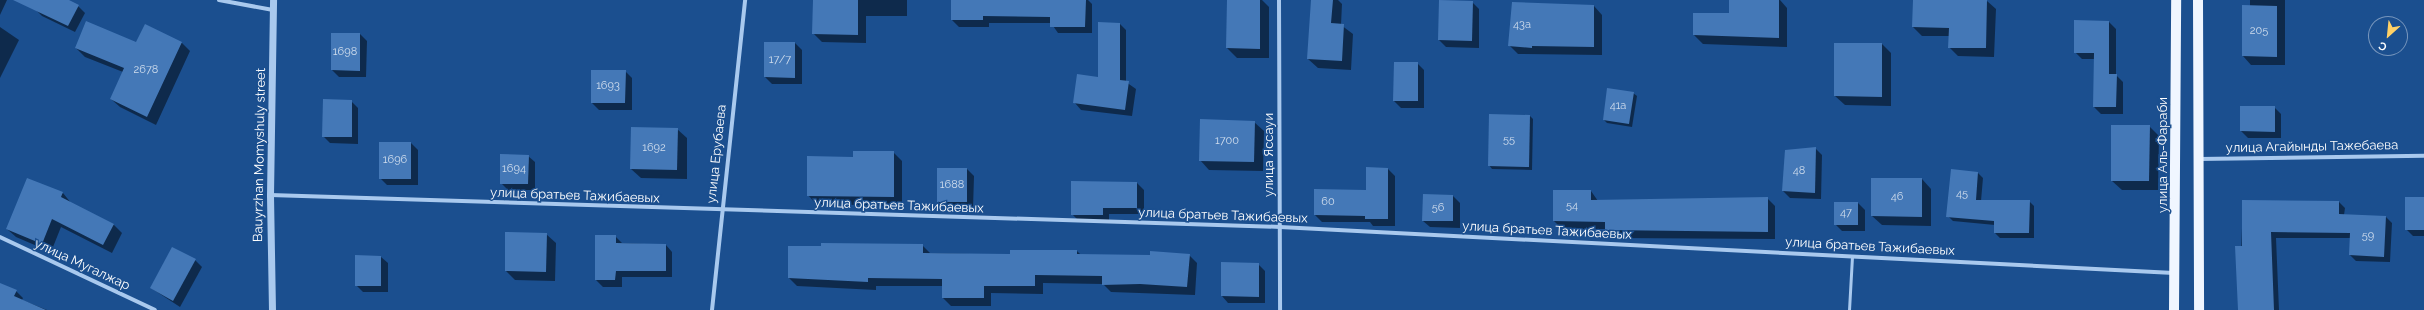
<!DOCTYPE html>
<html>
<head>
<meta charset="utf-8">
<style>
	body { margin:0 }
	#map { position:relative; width:2424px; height:310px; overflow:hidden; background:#1b4f8f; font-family:Raleway,sans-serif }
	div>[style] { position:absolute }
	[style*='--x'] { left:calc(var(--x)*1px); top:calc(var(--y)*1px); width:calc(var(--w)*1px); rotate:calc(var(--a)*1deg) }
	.shadow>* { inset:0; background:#0007 }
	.building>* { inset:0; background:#4478b7 }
	.service>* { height:3px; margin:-1.5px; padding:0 1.5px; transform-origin:1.5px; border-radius:1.5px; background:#a9c9ee }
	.minor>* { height:4px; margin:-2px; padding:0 2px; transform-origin:2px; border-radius:2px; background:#a9c9ee }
	.tertiary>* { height:7px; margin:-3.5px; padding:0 3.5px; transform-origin:3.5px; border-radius:3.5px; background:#a9c9ee }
	.primary>* { height:10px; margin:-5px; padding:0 5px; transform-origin:5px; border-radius:5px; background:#f0f6ff }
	span { translate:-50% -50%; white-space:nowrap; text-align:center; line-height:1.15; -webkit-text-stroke:3px #1b4f8f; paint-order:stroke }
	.number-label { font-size:11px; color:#d0dded }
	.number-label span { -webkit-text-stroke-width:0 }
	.street-label { font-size:13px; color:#fff }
	.north { position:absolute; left:2368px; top:16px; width:40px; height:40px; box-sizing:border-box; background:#1b4f8f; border:1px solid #7695bc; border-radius:50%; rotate:207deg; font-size:11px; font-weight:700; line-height:16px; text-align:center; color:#fff }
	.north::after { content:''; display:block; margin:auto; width:14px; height:18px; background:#ffd166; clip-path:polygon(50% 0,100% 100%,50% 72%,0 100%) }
</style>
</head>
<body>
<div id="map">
	<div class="shadow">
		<i style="clip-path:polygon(0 0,7px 0,0 15px)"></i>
		<i style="clip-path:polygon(39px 0,66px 0,78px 6px,85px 13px,75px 32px,42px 16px,35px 9px)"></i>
		<i style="clip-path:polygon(814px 0,907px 0,907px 16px,866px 16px,866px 43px,822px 42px,813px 33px)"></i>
		<i style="clip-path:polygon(952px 0,1088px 0,1092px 4px,1092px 33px,1058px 33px,1051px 23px,989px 23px,989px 27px,959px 27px,952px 20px)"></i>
		<i style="clip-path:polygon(1228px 0,1262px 0,1269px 7px,1269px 58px,1237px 58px,1227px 48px)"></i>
		<i style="clip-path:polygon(1312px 0,1338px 0,1342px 4px,1341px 25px,1353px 34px,1351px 70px,1318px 68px,1308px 59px)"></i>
		<i style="clip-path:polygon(1730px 0,1780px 0,1787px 8px,1787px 47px,1703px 44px,1694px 35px,1730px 14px)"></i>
		<i style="clip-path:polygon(2250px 0,2285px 0,2285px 65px,2251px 65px,2243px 56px,2243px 6px,2250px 6px)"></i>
		<i style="clip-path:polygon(1987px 1px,1996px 9px,1994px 57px,1958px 56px,1949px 47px,1950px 36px,1922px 36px,1913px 27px)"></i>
		<i style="clip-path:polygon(1472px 2px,1479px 9px,1479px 48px,1446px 47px,1439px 40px)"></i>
		<i style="clip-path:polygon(1594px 6px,1602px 15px,1602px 55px,1518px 54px,1509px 45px)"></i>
		<i style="clip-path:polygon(2109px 22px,2116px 29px,2116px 75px,2123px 82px,2123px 114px,2101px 114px,2094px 107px,2095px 59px,2082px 59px,2075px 52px)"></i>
		<i style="clip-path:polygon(1120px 24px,1126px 30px,1126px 82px,1136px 89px,1132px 116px,1081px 110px,1075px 103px,1099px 78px)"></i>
		<i style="clip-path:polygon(0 27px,19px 40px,0 78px)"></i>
		<i style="clip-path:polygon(360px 34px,367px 41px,366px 77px,339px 77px,332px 70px)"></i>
		<i style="clip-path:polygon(137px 43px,182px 43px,190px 51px,156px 125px,120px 107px,111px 99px,123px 72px,85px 57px,76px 48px)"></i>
		<i style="clip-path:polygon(795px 43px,802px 50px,802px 84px,772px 84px,765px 77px)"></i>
		<i style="clip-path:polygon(1882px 44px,1891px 53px,1891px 106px,1845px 105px,1835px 96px)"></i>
		<i style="clip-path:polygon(1417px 63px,1424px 70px,1424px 108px,1401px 108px,1394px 101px)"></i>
		<i style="clip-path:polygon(625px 71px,632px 78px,632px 110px,599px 110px,592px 103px)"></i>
		<i style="clip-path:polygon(1633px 93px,1637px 96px,1632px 127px,1607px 123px,1604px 120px)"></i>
		<i style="clip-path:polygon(351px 101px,358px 108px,358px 144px,330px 143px,323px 136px)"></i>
		<i style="clip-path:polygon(2274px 107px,2281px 114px,2281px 138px,2248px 138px,2241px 131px)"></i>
		<i style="clip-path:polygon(1530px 116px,1533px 119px,1532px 170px,1492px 169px,1489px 165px)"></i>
		<i style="clip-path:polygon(1254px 122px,1264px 131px,1263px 171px,1209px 170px,1200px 160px)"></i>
		<i style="clip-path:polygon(2149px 126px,2159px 136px,2158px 190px,2122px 190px,2112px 181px)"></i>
		<i style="clip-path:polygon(677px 129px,687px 138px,687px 179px,641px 178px,631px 169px)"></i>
		<i style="clip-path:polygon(411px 143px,418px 150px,418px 185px,387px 185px,380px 178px)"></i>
		<i style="clip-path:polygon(1815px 148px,1822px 155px,1821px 199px,1790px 198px,1783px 191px)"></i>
		<i style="clip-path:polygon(893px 152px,902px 161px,902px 206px,816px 204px,808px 195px)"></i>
		<i style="clip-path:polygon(528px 156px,535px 162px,535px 190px,508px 190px,501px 183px)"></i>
		<i style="clip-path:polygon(1367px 168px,1388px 169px,1395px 176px,1395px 226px,1373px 226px,1370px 222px,1322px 222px,1315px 215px,1367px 191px)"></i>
		<i style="clip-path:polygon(967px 169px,974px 176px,973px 209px,945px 208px,938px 202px)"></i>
		<i style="clip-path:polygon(1978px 173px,1983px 178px,1981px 201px,2029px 201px,2034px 206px,2034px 238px,2000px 238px,1995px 233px,1995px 225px,1953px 221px,1948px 216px)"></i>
		<i style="clip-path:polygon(1922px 179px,1931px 189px,1931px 226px,1882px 225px,1872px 216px)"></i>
		<i style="clip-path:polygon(1137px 183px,1144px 190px,1144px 214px,1109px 214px,1109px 222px,1079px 221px,1072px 214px)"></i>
		<i style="clip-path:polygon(1591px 191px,1598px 201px,1767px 198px,1775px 206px,1775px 239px,1614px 238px,1606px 229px,1562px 229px,1554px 221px)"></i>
		<i style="clip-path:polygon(63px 193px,71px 203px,114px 225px,122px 233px,112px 253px,61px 227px,51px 252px,16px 237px,7px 229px)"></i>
		<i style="clip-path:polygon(1453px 196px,1460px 203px,1460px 228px,1430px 227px,1423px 221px)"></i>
		<i style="clip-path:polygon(2424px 198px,2424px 236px,2413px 236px,2406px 229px)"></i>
		<i style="clip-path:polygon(2243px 201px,2339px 202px,2345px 208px,2344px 215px,2386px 217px,2392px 223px,2390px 262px,2356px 261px,2350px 255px,2351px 238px,2276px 238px,2279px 310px,2239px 310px)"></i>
		<i style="clip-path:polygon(1835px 203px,1858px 203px,1865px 210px,1865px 231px,1842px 231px,1835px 224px)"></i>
		<i style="clip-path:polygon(546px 234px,556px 243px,555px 281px,515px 280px,506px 271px)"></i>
		<i style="clip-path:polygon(615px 236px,622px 243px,666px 245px,672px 252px,672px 277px,622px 277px,622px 287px,603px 287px,596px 280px)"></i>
		<i style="clip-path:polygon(922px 245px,930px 253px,1011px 255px,1077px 251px,1081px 255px,1189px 255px,1197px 263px,1195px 295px,1111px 292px,1103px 284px,1043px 283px,1043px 294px,991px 293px,991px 306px,951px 306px,943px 298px,943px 286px,876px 286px,876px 290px,797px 286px,789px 278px)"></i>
		<i style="clip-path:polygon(381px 257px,388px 263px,388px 292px,363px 292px,356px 285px)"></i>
		<i style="clip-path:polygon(195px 260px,202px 267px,180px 307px,151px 288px)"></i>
		<i style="clip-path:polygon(1258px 264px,1265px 271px,1265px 303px,1228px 303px,1222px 296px)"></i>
		<i style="clip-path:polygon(0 285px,16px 291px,23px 298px,22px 300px,47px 310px,0 310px)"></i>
	</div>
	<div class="building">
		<i style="clip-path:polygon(13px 0,69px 0,79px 5px,68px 26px)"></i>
		<i style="clip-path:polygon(813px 0,858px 0,858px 35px,812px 34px)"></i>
		<i style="clip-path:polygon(951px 0,1086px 0,1085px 27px,1050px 27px,1050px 17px,983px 16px,983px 20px,951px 20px)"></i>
		<i style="clip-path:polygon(1227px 0,1260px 0,1260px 49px,1226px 48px)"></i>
		<i style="clip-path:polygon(1311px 0,1333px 0,1331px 23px,1344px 24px,1342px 61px,1307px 59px)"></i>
		<i style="clip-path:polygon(1439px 0,1473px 1px,1472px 41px,1438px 40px)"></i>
		<i style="clip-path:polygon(1729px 0,1779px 0,1779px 38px,1693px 35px,1693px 13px,1729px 13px)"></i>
		<i style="clip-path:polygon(1913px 0,1987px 0,1986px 48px,1948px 48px,1949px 28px,1912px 27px)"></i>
		<i style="clip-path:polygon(1512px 2px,1594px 5px,1594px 47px,1532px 46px,1532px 48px,1508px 46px)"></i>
		<i style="clip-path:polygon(2242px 5px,2277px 6px,2277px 57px,2242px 56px)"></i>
		<i style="clip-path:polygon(2074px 20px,2109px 21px,2109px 74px,2117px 74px,2116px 107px,2093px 107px,2094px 53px,2074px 53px)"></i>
		<i style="clip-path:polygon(86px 21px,136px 42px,145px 24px,182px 42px,147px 117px,110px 99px,124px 68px,75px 48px)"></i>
		<i style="clip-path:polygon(1098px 22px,1120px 23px,1120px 80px,1129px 81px,1125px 110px,1073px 103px,1077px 74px,1098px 77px)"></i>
		<i style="clip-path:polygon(331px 33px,360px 33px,360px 71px,331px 70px)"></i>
		<i style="clip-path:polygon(764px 42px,795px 42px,795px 78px,764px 77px)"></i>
		<i style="clip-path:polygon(1834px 43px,1882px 43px,1882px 97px,1834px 96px)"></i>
		<i style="clip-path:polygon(1394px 62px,1418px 62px,1418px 101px,1393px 101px)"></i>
		<i style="clip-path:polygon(591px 70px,626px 70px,625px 103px,591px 103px)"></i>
		<i style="clip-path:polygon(1607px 88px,1634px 92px,1629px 124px,1603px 120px)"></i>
		<i style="clip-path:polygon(323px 99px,352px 100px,352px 137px,322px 137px)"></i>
		<i style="clip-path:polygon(2240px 106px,2275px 106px,2275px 132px,2240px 131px)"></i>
		<i style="clip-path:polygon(1489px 114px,1530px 115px,1529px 167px,1488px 166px)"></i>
		<i style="clip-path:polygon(1200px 119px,1255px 121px,1254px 162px,1199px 161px)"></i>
		<i style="clip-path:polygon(2111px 125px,2150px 125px,2149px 181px,2111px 181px)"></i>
		<i style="clip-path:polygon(631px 127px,678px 128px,677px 170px,630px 169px)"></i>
		<i style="clip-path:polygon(379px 142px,411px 142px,411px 179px,379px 179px)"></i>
		<i style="clip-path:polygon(1816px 147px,1815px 193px,1782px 191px,1785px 150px)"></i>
		<i style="clip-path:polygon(853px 151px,894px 151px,894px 197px,807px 196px,807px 156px,853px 157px)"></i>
		<i style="clip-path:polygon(500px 154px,529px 155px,528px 184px,500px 184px)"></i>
		<i style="clip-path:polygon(1366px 167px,1388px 168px,1388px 219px,1365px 219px,1365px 216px,1314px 215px,1314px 189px,1366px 190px)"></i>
		<i style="clip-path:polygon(937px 168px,967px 168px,967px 202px,937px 202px)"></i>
		<i style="clip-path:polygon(1951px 169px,1978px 172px,1976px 200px,2030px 200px,2029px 233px,1994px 233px,1994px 221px,1946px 217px)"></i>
		<i style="clip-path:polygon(27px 178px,63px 192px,61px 197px,114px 224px,103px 245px,52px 219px,42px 244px,6px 229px)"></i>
		<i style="clip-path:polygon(1871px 178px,1922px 178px,1922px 217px,1871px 216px)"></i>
		<i style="clip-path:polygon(1071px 181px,1137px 182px,1137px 208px,1103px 208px,1103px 215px,1071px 215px)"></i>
		<i style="clip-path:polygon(1553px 190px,1591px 190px,1591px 200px,1768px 197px,1768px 232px,1605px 230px,1605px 222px,1553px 221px)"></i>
		<i style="clip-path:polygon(1423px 194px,1453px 195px,1453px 221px,1422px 221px)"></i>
		<i style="clip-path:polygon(2405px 197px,2424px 197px,2424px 230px,2405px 230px)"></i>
		<i style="clip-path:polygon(2242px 200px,2339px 201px,2339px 214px,2386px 216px,2384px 257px,2349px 255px,2350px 233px,2271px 232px,2274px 310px,2238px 310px,2235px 246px,2242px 246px)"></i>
		<i style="clip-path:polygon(1834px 202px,1858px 202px,1858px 225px,1834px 225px)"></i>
		<i style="clip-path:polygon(505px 232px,547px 233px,546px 272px,505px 271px)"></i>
		<i style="clip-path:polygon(595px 235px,616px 235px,616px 243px,666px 244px,666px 271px,616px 271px,615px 280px,595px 280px)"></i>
		<i style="clip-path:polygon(821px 243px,923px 244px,923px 253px,1010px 254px,1010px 250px,1077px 250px,1077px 254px,1150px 255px,1150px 251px,1190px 254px,1187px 287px,1140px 284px,1102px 285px,1102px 276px,1035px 275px,1035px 286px,984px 286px,984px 298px,942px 298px,942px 279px,868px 278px,868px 282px,788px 278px,788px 246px,821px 246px)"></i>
		<i style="clip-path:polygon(172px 247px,196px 259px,173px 301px,150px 288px)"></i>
		<i style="clip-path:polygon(355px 255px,381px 256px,381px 286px,355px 286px)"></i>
		<i style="clip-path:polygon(1221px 262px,1259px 263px,1259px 297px,1221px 296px)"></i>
		<i style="clip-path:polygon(0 283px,17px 290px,14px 296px,46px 310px,0 310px)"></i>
	</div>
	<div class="service">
		<i style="--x:1849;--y:310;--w:53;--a:-86.8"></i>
	</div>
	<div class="minor">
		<i style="--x:219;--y:0;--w:55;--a:10.5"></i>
		<i style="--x:1279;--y:0;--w:310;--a:89.8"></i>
		<i style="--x:2199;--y:159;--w:225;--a:-0.8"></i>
		<i style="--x:270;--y:195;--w:1011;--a:1.81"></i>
		<i style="--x:1280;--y:227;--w:895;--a:2.95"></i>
		<i style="--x:0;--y:237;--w:171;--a:25.2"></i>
		<i style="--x:712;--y:310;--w:312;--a:-83.9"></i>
	</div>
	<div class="tertiary">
		<i style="--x:272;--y:310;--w:115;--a:-91"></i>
		<i style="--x:270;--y:195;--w:195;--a:-89.1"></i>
	</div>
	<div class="primary">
		<i style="--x:2198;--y:0;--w:310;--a:89.8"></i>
		<i style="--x:2174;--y:310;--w:310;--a:-89.6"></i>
	</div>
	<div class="number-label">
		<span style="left:1522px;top:25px">43а</span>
		<span style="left:2259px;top:31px">205</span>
		<span style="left:345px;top:52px">1698</span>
		<span style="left:780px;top:60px">17/7</span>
		<span style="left:146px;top:70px">2678</span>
		<span style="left:608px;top:86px">1693</span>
		<span style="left:1618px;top:106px">41а</span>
		<span style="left:1509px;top:140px">55</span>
		<span style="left:1227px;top:141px">1700</span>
		<span style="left:654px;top:148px">1692</span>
		<span style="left:395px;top:160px">1696</span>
		<span style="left:514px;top:169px">1694</span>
		<span style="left:1799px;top:171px">48</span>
		<span style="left:952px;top:185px">1688</span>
		<span style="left:1962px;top:194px">45</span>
		<span style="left:1897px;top:197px">46</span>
		<span style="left:1328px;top:202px">60</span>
		<span style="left:1572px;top:206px">54</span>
		<span style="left:1438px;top:208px">56</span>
		<span style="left:1846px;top:213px">47</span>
		<span style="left:2368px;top:236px">59</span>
	</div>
	<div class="street-label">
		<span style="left:2312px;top:147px;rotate:-1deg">улица Агайынды Тажебаева</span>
		<span style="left:717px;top:154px;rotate:-84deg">улица Ерубаева</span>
		<span style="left:260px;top:155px;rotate:-89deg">Bauyrzhan Momyshuly street</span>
		<span style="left:1269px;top:155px;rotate:-90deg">улица Яссауи</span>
		<span style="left:2163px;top:155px;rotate:-90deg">улица Аль-Фараби</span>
		<span style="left:575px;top:196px;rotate:2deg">улица братьев Тажибаевых</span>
		<span style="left:899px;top:206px;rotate:2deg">улица братьев Тажибаевых</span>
		<span style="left:1223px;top:216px;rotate:2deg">улица братьев Тажибаевых</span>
		<span style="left:1547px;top:231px;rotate:3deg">улица братьев Тажибаевых</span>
		<span style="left:1870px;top:247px;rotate:3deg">улица братьев Тажибаевых</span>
		<span style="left:82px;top:265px;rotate:25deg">улица Мугалжар</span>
	</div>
	<div class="north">С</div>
</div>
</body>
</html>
